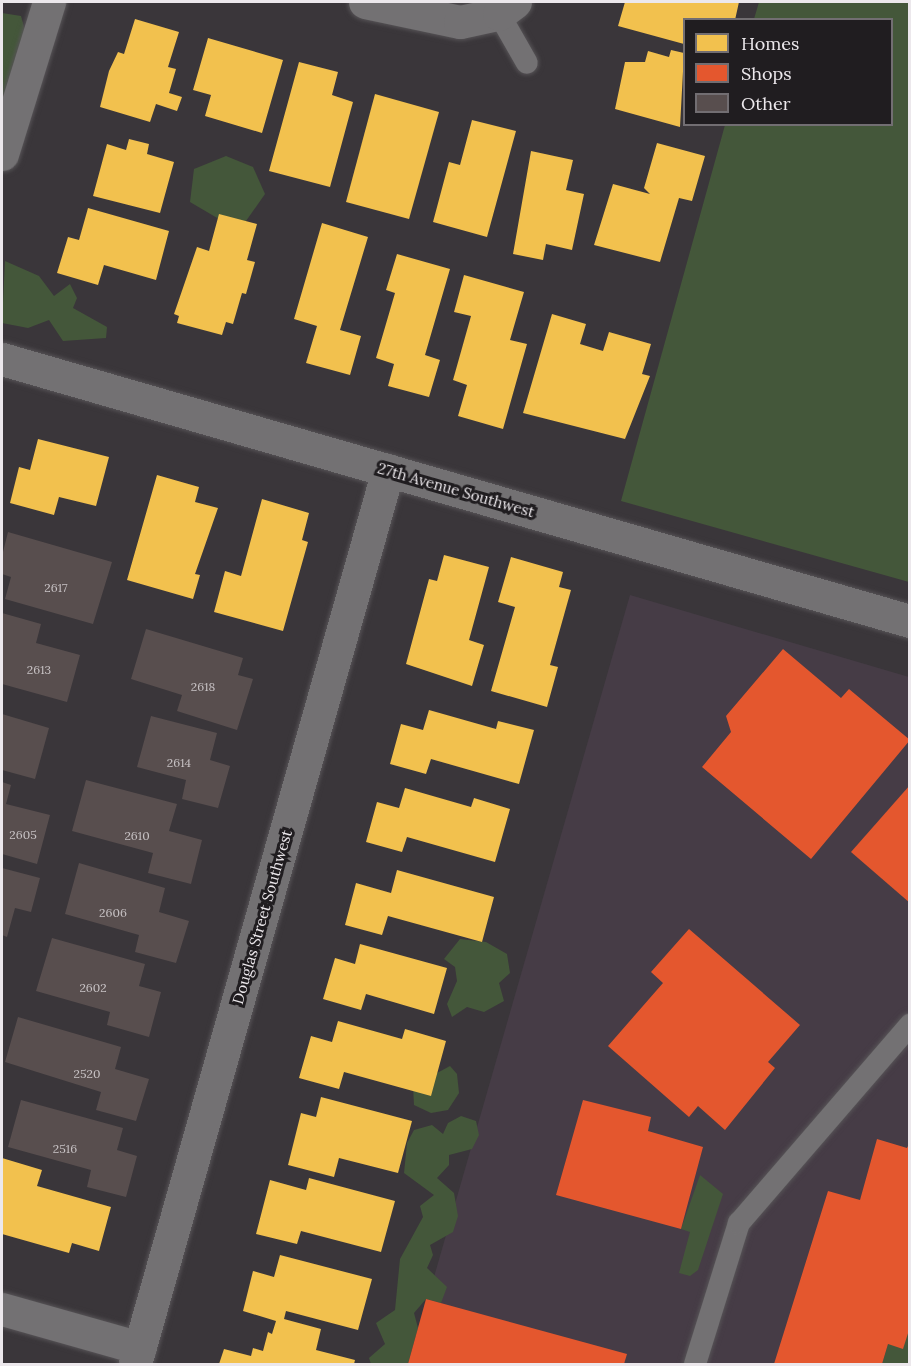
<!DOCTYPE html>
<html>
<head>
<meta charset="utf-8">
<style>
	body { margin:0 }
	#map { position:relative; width:911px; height:1366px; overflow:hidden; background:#3a363a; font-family:Lora,serif }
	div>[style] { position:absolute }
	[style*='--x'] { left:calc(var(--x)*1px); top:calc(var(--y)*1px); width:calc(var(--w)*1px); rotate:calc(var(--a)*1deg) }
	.built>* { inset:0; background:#463c46 }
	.green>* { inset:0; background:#44573a }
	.homes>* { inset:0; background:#f2c14e }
	.shops>* { inset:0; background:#e4572e }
	.building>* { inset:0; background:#584e4e }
	.roads { filter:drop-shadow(0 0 2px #565356) drop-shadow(0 0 2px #565356) }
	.service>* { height:22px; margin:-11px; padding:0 11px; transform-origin:11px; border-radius:11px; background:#737173 }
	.minor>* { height:33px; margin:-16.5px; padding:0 16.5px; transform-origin:16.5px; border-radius:16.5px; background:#737173 }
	span { translate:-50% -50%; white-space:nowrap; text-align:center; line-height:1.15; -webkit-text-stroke:6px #201d20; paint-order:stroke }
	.number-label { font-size:12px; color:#c7c2c4 }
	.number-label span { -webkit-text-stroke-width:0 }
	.street-label { font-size:15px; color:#ece8ec }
	.frame { position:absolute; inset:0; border:3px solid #ece8ec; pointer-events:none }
	.legend { position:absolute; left:683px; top:18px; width:210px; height:108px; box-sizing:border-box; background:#201d20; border:2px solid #726e72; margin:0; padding:8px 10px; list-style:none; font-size:18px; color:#ece8ec }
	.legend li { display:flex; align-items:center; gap:12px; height:30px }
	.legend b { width:30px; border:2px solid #726e72 }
</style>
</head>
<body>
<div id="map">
	<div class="built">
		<i style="clip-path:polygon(630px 595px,909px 677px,909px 1364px,409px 1364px)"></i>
	</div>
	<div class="green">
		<i style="clip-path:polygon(759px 2px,909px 2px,909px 582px,621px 501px,725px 125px,892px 124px,892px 20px,754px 19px)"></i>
		<i style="clip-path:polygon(2px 13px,21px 16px,26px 34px,2px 103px)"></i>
		<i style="clip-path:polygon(226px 156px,253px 167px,265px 194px,246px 221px,224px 222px,190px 202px,194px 169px)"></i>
		<i style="clip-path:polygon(5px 261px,39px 276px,54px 296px,70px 284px,77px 298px,73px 308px,107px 327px,106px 338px,63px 341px,49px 320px,28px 328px,2px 323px)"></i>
		<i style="clip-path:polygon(460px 939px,486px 942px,507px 954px,510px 973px,499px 983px,504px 1001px,484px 1012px,467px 1007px,452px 1017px,447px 1004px,457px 981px,455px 967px,444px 959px)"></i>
		<i style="clip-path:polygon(450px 1066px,457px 1074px,459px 1093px,448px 1110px,431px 1113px,414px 1105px,413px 1086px)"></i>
		<i style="clip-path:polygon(461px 1116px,476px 1121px,479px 1135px,472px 1149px,449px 1155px,449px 1165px,437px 1178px,454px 1193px,458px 1216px,453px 1232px,430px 1245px,433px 1255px,427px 1268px,447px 1287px,441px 1303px,426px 1299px,414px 1313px,418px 1328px,408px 1364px,371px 1364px,369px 1358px,385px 1344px,376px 1323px,395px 1310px,400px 1259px,423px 1217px,420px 1206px,434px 1195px,404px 1173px,407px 1143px,414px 1130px,432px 1125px,443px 1134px,448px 1123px)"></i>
		<i style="clip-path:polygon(700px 1175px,723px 1194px,698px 1270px,690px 1276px,679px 1273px,690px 1232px,681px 1229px)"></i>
		<i style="clip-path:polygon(909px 1327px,909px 1364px,882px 1364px,888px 1344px,903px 1348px)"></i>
	</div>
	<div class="homes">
		<i style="clip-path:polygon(625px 2px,739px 2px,735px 20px,684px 20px,684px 44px,618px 26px)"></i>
		<i style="clip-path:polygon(135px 19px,179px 32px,168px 67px,176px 69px,169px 93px,182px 97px,177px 111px,156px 104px,150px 122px,100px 107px,109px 71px,118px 52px,124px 54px)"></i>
		<i style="clip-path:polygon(208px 38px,283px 60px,262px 133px,205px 116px,211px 95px,193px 90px)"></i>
		<i style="clip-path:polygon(671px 50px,684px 53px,680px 127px,615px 109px,625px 62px,645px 62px,648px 51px,669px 57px)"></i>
		<i style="clip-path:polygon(299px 62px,338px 72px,332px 95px,353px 102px,330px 187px,269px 171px)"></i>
		<i style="clip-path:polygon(375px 94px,439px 112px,409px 219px,346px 202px)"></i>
		<i style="clip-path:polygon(472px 120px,516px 131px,487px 237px,433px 222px,449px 162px,460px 165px)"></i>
		<i style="clip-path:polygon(129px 139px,149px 144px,147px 154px,174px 162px,160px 213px,93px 196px,107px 144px,126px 150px)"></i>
		<i style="clip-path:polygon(657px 143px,705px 156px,692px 201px,679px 198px,660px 262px,594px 245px,613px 184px,650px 194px,644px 188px)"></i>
		<i style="clip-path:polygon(531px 151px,573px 160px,566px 190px,584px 194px,572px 250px,546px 244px,543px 260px,513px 254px)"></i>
		<i style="clip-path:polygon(88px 208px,169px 231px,156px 280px,104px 265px,98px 285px,57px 273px,68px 237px,79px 240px)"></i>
		<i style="clip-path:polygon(219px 214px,257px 224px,247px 260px,255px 262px,246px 294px,242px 293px,233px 324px,226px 322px,222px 335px,177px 323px,179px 316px,174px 314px,197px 247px,209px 251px)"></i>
		<i style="clip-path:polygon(322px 223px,368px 237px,340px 330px,361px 336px,350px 375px,306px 363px,317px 326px,294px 319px)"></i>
		<i style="clip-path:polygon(397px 254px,450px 269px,425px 355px,440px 360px,429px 397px,388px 386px,394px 364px,376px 358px,395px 293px,386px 290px)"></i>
		<i style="clip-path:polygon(464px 275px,524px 292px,510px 340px,527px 344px,503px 429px,458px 416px,467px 385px,453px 380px,471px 316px,454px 312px)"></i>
		<i style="clip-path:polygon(552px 314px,586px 324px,580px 344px,603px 351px,609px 332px,651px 344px,642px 374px,650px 376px,625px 439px,523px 413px)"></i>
		<i style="clip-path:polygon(38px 439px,109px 457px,96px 506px,59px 497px,54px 515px,10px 503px,19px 467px,30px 470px)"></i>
		<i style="clip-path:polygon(157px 475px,199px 487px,195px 502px,218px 508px,195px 574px,200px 575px,193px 599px,127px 580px)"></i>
		<i style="clip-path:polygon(262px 499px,309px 513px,302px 540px,308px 542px,283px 631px,214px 612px,225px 571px,241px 576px)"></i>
		<i style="clip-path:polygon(444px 555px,489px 567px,469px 640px,484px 645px,472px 686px,406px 664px,429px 579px,437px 581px)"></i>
		<i style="clip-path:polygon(511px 557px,563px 572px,559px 587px,571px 590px,550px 665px,558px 667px,547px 707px,491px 691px,515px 607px,498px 602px)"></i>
		<i style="clip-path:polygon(429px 710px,496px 729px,498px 721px,534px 730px,519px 784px,431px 759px,426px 774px,390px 764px,401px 724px,423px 730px)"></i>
		<i style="clip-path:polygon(405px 788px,471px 807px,474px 798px,510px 809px,495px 862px,407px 837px,402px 852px,366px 842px,377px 802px,399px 808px)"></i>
		<i style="clip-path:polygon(397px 870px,494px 897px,482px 942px,388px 916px,382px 935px,345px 925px,356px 883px,391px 893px)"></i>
		<i style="clip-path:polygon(360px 944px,447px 968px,434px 1014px,366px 994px,361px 1010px,323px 999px,335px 958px,355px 964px)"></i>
		<i style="clip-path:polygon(338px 1021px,402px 1039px,405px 1029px,446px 1041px,431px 1096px,344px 1072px,339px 1089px,299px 1078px,311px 1036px,332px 1042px)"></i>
		<i style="clip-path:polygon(321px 1097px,412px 1121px,398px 1173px,339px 1158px,334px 1177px,288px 1165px,301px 1113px,316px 1117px)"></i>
		<i style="clip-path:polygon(2px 1158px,42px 1170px,37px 1186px,111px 1207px,99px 1251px,72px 1243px,69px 1253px,2px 1234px)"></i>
		<i style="clip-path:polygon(309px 1178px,395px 1201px,381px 1252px,301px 1231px,297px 1244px,256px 1234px,270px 1180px,306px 1190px)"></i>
		<i style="clip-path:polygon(280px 1255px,372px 1279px,358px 1330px,286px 1311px,284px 1319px,321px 1329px,316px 1350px,355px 1360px,354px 1364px,219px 1364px,224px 1349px,251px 1356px,253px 1348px,263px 1351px,268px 1332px,272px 1334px,276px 1321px,243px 1311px,253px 1271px,274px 1277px)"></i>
	</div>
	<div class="shops">
		<i style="clip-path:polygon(783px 649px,841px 698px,849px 689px,910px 740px,811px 859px,702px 767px,731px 732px,726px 716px)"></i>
		<i style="clip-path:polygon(910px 785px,910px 903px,851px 852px)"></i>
		<i style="clip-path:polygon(689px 929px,800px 1025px,768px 1062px,775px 1068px,725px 1130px,698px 1106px,689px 1117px,608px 1046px,663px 983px,651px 972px)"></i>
		<i style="clip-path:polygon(583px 1100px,651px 1117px,648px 1131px,703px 1147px,681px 1229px,556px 1195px)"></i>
		<i style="clip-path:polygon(877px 1139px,907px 1148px,910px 1142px,910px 1327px,903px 1349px,888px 1344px,882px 1364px,774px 1364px,828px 1191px,860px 1200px)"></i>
		<i style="clip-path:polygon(426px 1299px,627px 1354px,624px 1364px,408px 1364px)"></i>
	</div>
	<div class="building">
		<i style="clip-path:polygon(8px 532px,112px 562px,93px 624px,5px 599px,11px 577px,2px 574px,2px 556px)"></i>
		<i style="clip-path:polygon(2px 613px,41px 624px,36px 643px,80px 655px,67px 702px,2px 684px)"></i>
		<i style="clip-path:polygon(146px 629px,243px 658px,238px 675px,253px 679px,237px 730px,177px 711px,182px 695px,131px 679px)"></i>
		<i style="clip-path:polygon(2px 714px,49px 728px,35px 779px,2px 770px)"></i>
		<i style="clip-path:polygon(151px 716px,217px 733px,210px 760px,230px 766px,218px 808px,182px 799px,186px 780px,137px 767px)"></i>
		<i style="clip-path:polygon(86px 780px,177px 804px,169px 831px,202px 840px,191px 884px,148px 873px,153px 853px,72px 831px)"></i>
		<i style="clip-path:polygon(2px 782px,11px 785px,6px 804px,50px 815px,37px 864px,2px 854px)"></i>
		<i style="clip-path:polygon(79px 863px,165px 888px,159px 912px,189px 921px,176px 963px,135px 952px,139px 935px,65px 914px)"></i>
		<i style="clip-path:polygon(2px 868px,40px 878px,31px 912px,15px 908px,7px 937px,2px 935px)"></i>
		<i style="clip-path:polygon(52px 938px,145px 964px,139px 986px,161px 992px,149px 1037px,107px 1025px,110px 1012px,36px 991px)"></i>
		<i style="clip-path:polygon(18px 1017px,121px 1047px,115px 1069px,149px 1079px,136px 1121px,96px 1110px,101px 1092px,5px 1062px)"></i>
		<i style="clip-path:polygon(21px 1100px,123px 1128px,117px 1150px,137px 1156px,126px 1197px,87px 1187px,91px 1170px,8px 1147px)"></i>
	</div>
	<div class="roads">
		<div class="service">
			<i style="--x:499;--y:14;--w:56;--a:60.3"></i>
			<i style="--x:695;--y:1364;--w:148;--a:-72.7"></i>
			<i style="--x:739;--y:1223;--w:262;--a:-49.2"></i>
		</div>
		<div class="minor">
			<i style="--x:365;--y:2;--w:97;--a:11.9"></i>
			<i style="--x:460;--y:22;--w:40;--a:-12"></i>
			<i style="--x:499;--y:14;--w:20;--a:-37"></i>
			<i style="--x:2;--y:154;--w:159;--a:-72.8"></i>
			<i style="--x:2;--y:359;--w:945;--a:16.1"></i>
			<i style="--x:2;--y:1309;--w:143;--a:15.8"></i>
			<i style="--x:135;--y:1364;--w:929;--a:-74.2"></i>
		</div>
	</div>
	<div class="number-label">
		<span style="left:56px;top:588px">2617</span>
		<span style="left:39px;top:670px">2613</span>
		<span style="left:203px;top:687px">2618</span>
		<span style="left:179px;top:763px">2614</span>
		<span style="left:23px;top:835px">2605</span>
		<span style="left:137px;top:836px">2610</span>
		<span style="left:113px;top:913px">2606</span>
		<span style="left:93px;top:988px">2602</span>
		<span style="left:87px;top:1074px">2520</span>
		<span style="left:65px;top:1149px">2516</span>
	</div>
	<div class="street-label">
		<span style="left:456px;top:490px;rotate:16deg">27th Avenue Southwest</span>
		<span style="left:262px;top:917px;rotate:-74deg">Douglas Street Southwest</span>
	</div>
	<div class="frame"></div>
	<ul class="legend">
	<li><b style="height:16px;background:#f2c14e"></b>Homes</li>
	<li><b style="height:16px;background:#e4572e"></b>Shops</li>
	<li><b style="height:16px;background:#584e4e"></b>Other</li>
	</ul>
</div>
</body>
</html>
